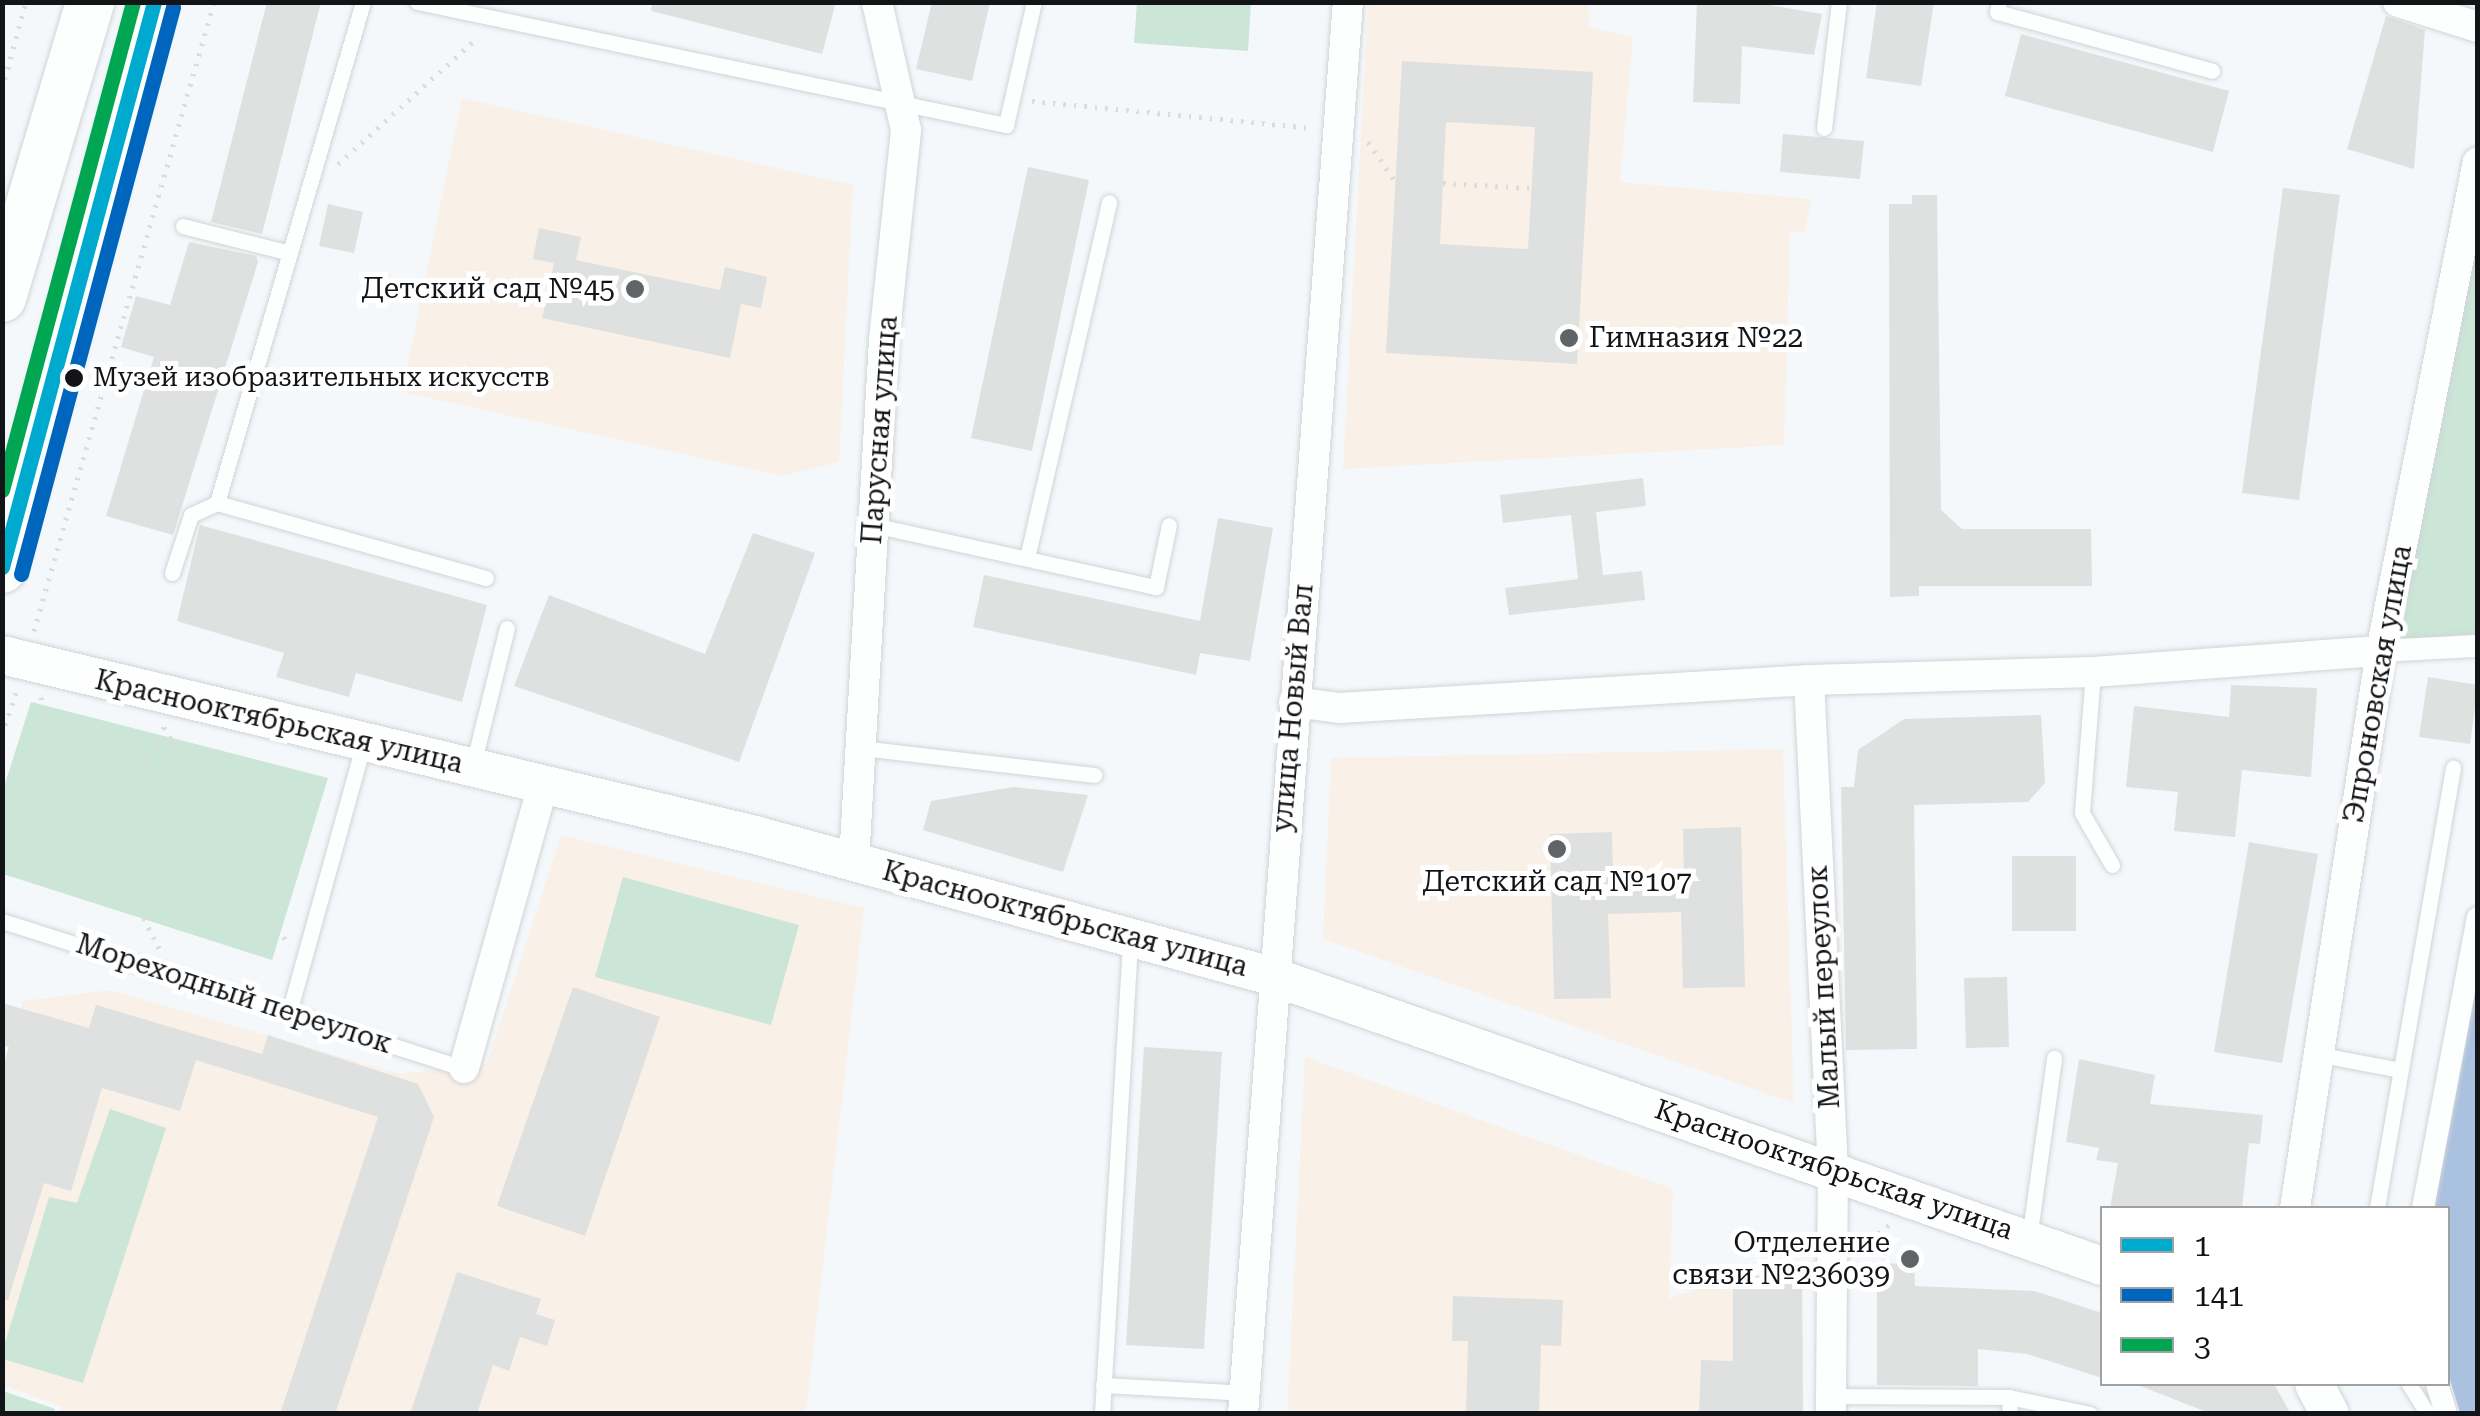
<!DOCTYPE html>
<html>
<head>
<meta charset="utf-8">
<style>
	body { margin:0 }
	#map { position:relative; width:2480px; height:1416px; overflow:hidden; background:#f4f8fb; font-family:"Roboto Serif",serif }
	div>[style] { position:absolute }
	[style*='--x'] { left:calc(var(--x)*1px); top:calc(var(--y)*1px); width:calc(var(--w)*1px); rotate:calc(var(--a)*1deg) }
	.education>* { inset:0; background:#f9f0e8 }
	.green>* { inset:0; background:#cbe5d7 }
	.water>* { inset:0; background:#aac1e0 }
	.building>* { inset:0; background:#dfe0e0 }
	.path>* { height:5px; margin-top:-2.5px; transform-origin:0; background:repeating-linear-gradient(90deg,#dadcdd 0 2.5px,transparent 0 10.5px) }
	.roads { filter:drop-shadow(0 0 2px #d1d4d7) drop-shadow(0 0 2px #d1d4d7) }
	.service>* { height:15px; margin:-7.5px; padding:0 7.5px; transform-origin:7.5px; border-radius:7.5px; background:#fdfefe }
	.pedestrian>* { height:22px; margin:-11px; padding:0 11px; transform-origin:11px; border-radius:11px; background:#fdfefe }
	.minor>* { height:30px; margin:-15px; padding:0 15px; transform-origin:15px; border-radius:15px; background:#fdfefe }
	.tertiary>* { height:38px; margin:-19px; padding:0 19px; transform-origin:19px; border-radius:19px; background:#fdfefe }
	.primary>* { height:48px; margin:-24px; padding:0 24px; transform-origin:24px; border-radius:24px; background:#fdfefe }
	.bus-1>* { height:15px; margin:-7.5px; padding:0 7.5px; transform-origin:7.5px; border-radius:7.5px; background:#00a9ce }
	.bus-2>* { height:15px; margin:-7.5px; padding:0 7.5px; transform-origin:7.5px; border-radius:7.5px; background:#0065bd }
	.bus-3>* { height:15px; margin:-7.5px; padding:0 7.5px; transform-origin:7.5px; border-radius:7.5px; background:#00a651 }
	.dots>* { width:28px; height:28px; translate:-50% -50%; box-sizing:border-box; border:5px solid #fff; border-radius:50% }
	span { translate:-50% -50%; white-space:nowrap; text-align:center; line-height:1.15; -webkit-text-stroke:10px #fff; paint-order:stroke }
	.bus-label { font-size:26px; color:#121417 }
	.left { translate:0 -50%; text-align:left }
	.poi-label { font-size:28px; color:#121417 }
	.right { translate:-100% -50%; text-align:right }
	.street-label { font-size:28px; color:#121417 }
	.frame { position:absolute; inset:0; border:5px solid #121417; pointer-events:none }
	.legend { position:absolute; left:2100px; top:1206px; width:350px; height:180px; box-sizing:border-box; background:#fff; border:2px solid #a0a1a2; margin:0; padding:12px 18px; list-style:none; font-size:30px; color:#121417 }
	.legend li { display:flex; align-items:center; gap:20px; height:50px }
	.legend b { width:50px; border:2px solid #a0a1a2 }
</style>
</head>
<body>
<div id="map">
	<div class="education">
		<i style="clip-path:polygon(1368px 3px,1588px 3px,1589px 27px,1633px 37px,1620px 182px,1811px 199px,1805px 232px,1790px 231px,1784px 445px,1343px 469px)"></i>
		<i style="clip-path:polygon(462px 98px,853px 185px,839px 462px,782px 476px,402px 392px)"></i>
		<i style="clip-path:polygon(1783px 749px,1794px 1103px,1323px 939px,1331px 758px)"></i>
		<i style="clip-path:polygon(561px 835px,864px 908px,806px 1413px,61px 1414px,63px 1407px,3px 1385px,3px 1065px,23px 1001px,110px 990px,400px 1074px,487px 1064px)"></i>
		<i style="clip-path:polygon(1305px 1057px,1673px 1189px,1669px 1299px,1733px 1276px,1802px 1275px,1803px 1413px,1287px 1414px)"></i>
	</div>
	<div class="green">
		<i style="clip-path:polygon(1137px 3px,1251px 3px,1248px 51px,1134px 43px)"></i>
		<i style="clip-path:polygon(2477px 163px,2477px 646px,2381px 651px)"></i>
		<i style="clip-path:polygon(31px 702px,328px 778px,272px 960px,3px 874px,3px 790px)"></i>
		<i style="clip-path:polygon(623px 877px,799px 925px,771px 1025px,595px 977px)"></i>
		<i style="clip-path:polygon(110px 1109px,166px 1128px,83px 1383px,3px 1359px,3px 1350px,49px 1197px,77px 1203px)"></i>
		<i style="clip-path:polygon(3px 1391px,55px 1409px,54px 1413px,3px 1413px)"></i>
	</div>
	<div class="water">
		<i style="clip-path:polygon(2477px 956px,2477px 1413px,2460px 1413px,2448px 1374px,2448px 1208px,2434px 1208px)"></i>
	</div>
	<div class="building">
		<i style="clip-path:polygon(267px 2px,321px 2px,262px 234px,211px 222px)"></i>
		<i style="clip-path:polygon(652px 2px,836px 2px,822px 54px,651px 11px)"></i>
		<i style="clip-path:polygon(932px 2px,990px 2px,972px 81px,916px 69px)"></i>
		<i style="clip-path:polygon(1697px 2px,1752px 2px,1822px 14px,1814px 55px,1742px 46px,1740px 104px,1693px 102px)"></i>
		<i style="clip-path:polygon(1877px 2px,1934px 2px,1921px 86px,1866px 78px)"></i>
		<i style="clip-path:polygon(2386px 16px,2425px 30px,2414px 169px,2347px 149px)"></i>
		<i style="clip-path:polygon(2021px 34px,2229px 91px,2213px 152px,2005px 96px)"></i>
		<i style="clip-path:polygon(evenodd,1402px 61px,1593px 72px,1577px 364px,1386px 353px,1402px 61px,1446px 122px,1535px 127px,1528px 249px,1440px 244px,1446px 122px)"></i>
		<i style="clip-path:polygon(1783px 134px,1864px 141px,1860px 179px,1780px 172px)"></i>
		<i style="clip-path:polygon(1028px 167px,1089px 180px,1032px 451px,971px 438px)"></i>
		<i style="clip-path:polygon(2283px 188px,2340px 195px,2299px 500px,2242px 493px)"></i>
		<i style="clip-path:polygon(1912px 195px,1937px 195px,1941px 510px,1962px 529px,2091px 529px,2092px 586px,1919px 586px,1919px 596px,1890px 597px,1889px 204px,1912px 204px)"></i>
		<i style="clip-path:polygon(328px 204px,363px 212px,354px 253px,319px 246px)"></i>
		<i style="clip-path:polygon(539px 228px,581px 237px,576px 260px,720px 290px,725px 267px,767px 277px,761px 308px,741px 304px,730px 358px,542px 318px,554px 263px,533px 259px)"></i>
		<i style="clip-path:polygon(189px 242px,256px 256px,258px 262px,173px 535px,106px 516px,154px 357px,121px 347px,136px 296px,170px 305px)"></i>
		<i style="clip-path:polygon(1643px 478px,1646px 506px,1596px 512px,1603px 575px,1642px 571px,1645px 600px,1509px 615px,1505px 588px,1578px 579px,1571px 515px,1503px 523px,1500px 495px)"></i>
		<i style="clip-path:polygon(1218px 518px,1273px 528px,1250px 661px,1200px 653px,1196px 675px,973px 627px,984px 575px,1200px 621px)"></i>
		<i style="clip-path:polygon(200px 525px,487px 605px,462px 702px,356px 673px,349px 697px,276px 677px,284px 653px,177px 621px)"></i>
		<i style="clip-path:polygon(753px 533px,815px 553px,739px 762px,514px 686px,549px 595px,705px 654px)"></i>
		<i style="clip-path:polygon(2428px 677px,2478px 685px,2470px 744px,2419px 737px)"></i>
		<i style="clip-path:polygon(2231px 685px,2317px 688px,2311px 777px,2242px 770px,2235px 837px,2174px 831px,2178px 792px,2126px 787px,2134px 706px,2229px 717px)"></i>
		<i style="clip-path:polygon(2041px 715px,2045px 783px,2028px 802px,1914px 805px,1917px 1049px,1846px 1050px,1841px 787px,1854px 787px,1858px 750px,1904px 719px)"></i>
		<i style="clip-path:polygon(1013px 787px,1088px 795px,1063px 872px,923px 830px,931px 801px)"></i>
		<i style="clip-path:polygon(1741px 827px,1745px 987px,1683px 988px,1681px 912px,1608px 914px,1611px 998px,1554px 999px,1550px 834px,1612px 832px,1613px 882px,1684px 880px,1683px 829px)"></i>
		<i style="clip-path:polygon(2249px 842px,2318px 854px,2282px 1063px,2214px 1052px)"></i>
		<i style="clip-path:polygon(2012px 856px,2076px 856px,2076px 931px,2012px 931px)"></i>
		<i style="clip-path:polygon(2007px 977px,2009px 1047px,1966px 1048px,1964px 978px)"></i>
		<i style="clip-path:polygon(573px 987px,660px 1017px,585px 1236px,497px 1206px)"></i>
		<i style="clip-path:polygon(2px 1003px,89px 1028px,96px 1005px,262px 1054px,268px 1035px,418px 1084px,434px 1117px,335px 1414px,280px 1414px,378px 1117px,196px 1060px,180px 1111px,102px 1088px,71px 1191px,44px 1183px,8px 1300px,2px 1299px,2px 1070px,9px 1047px,2px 1045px)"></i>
		<i style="clip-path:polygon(1144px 1047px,1222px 1052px,1204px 1349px,1126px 1345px)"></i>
		<i style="clip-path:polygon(2079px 1059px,2155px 1075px,2150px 1104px,2263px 1115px,2260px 1144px,2249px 1143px,2242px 1208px,2110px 1208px,2118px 1163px,2096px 1160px,2099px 1148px,2066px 1142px)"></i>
		<i style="clip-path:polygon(1914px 1263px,1915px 1286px,2035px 1291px,2102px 1313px,2102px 1378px,2027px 1354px,1978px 1349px,1978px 1386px,1877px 1385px,1877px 1264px)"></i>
		<i style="clip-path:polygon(457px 1272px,541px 1299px,536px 1314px,555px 1320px,547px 1346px,520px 1337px,509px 1371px,493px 1365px,477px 1414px,410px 1414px)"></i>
		<i style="clip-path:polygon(1802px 1275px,1803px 1414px,1699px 1414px,1701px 1360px,1733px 1361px,1733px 1276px)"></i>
		<i style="clip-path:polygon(1453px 1296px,1563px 1300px,1561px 1346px,1541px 1345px,1539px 1414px,1466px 1414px,1468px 1341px,1452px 1341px)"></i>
		<i style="clip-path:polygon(2135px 1384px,2274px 1384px,2291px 1414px,2212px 1414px)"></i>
	</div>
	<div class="path">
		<i style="--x:2;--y:89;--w:90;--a:-74.6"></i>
		<i style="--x:1032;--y:101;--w:279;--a:5.5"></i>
		<i style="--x:1368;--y:142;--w:47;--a:55.3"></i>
		<i style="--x:338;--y:164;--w:189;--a:-42.2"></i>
		<i style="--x:1443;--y:183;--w:88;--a:3.3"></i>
		<i style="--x:34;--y:631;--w:654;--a:-74.03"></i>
		<i style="--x:41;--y:697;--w:47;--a:78.9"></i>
		<i style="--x:164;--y:727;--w:249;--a:60.3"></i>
		<i style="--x:2;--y:735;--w:47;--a:-71.6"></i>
		<i style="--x:115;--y:862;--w:97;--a:62.9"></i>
		<i style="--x:2;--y:870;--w:176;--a:-35.8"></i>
		<i style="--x:145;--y:767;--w:44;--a:-64.6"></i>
		<i style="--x:1862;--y:1246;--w:34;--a:-38"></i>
	</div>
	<div class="roads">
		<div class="service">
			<i style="--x:363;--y:2;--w:522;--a:106.25"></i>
			<i style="--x:217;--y:503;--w:279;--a:15.6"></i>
			<i style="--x:417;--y:2;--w:602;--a:11.8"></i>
			<i style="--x:1006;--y:125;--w:126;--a:-77.2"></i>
			<i style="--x:1999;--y:2;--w:10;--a:101"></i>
			<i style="--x:1997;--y:12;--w:223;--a:15.3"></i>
			<i style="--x:1824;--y:128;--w:127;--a:-83.2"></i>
			<i style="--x:183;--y:226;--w:110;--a:14.2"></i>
			<i style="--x:873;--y:525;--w:290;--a:12.4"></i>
			<i style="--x:1156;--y:587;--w:63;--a:-78.2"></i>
			<i style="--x:1027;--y:558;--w:365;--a:-77"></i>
			<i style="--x:172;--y:573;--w:61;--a:-71.9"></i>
			<i style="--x:191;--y:515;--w:29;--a:-25"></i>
			<i style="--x:2093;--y:672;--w:141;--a:94.5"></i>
			<i style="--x:2082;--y:813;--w:60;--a:60"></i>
			<i style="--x:861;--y:748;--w:235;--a:6.6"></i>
			<i style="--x:473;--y:765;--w:141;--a:-76.1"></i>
			<i style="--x:2;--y:921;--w:485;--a:17.7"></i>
			<i style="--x:290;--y:1009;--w:276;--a:-74.5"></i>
			<i style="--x:2316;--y:1054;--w:86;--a:10.7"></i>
			<i style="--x:2377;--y:1208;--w:447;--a:-80.2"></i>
			<i style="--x:2029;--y:1239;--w:183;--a:-82.1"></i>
			<i style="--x:2409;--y:1384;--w:36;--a:58"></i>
			<i style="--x:1103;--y:1385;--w:141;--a:3.2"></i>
			<i style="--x:1831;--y:1396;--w:178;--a:0.3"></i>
			<i style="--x:2009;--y:1397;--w:17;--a:87"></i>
			<i style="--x:2009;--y:1397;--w:83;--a:11.9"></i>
			<i style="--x:1102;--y:1414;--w:477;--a:-86.6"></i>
		</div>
		<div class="pedestrian">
			<i style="--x:2381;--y:651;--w:97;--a:-3"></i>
			<i style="--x:2423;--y:1208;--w:295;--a:-79.3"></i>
			<i style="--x:2437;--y:1384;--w:31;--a:73"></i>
		</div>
		<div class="minor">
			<i style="--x:2398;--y:2;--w:84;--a:17.4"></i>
			<i style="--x:1809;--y:680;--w:489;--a:87.2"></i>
			<i style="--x:1833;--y:1168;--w:246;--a:90.5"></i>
			<i style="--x:1294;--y:702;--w:45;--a:7.6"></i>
			<i style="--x:1339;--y:708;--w:471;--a:-3.4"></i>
			<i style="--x:1809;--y:680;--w:284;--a:-1.6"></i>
			<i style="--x:2093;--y:672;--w:289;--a:-4.2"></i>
			<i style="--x:854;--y:862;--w:523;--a:-86.71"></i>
			<i style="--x:884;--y:340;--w:211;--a:-84"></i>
			<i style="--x:906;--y:130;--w:131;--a:-102.8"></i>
			<i style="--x:464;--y:1068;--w:294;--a:-74.4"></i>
			<i style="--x:2295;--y:1208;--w:564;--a:-81.22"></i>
			<i style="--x:2381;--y:651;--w:498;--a:-78.8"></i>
			<i style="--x:1243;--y:1414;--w:1416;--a:-85.75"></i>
		</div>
		<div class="tertiary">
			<i style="--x:2;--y:655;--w:774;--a:13.44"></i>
			<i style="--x:755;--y:835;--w:535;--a:15.28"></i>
			<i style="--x:1271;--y:976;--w:880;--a:19.24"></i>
			<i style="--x:2314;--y:1384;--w:34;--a:62"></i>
		</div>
		<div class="primary">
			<i style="--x:2;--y:298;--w:309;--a:-73.4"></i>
			<i style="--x:2;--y:569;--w:587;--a:-74.99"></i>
		</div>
	</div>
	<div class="bus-1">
		<i style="--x:2;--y:567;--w:585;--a:-74.94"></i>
	</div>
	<div class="bus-2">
		<i style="--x:21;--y:574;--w:587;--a:-74.99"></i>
	</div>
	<div class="bus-3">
		<i style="--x:2;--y:490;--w:505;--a:-74.97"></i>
	</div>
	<div class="dots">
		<i style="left:635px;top:289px;background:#616467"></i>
		<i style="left:1569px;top:338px;background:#616467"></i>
		<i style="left:74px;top:378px;background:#121417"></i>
		<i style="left:1557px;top:849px;background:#616467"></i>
		<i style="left:1910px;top:1259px;background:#616467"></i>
	</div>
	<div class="bus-label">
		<span class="left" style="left:93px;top:378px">Музей изобразительных искусств</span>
	</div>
	<div class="poi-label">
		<span class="right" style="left:615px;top:289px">Детский сад №45</span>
		<span class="left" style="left:1589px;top:338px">Гимназия №22</span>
		<span style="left:1557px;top:882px">Детский сад №107</span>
		<span class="right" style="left:1890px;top:1259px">Отделение<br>связи №236039</span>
	</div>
	<div class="street-label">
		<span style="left:880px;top:430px;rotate:-86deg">Парусная улица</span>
		<span style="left:2378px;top:684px;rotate:-80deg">Эпроновская улица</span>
		<span style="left:1293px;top:708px;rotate:-85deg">улица Новый Вал</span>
		<span style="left:279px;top:722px;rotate:13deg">Краснооктябрьская улица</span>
		<span style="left:1065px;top:919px;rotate:15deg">Краснооктябрьская улица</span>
		<span style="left:1824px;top:987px;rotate:-93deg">Малый переулок</span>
		<span style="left:234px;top:994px;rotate:18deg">Мореходный переулок</span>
		<span style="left:1834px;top:1170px;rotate:19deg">Краснооктябрьская улица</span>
	</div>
	<div class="frame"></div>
	<ul class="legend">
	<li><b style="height:12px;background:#00a9ce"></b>1</li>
	<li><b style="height:12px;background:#0065bd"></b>141</li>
	<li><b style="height:12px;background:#00a651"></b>3</li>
	</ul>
</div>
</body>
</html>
